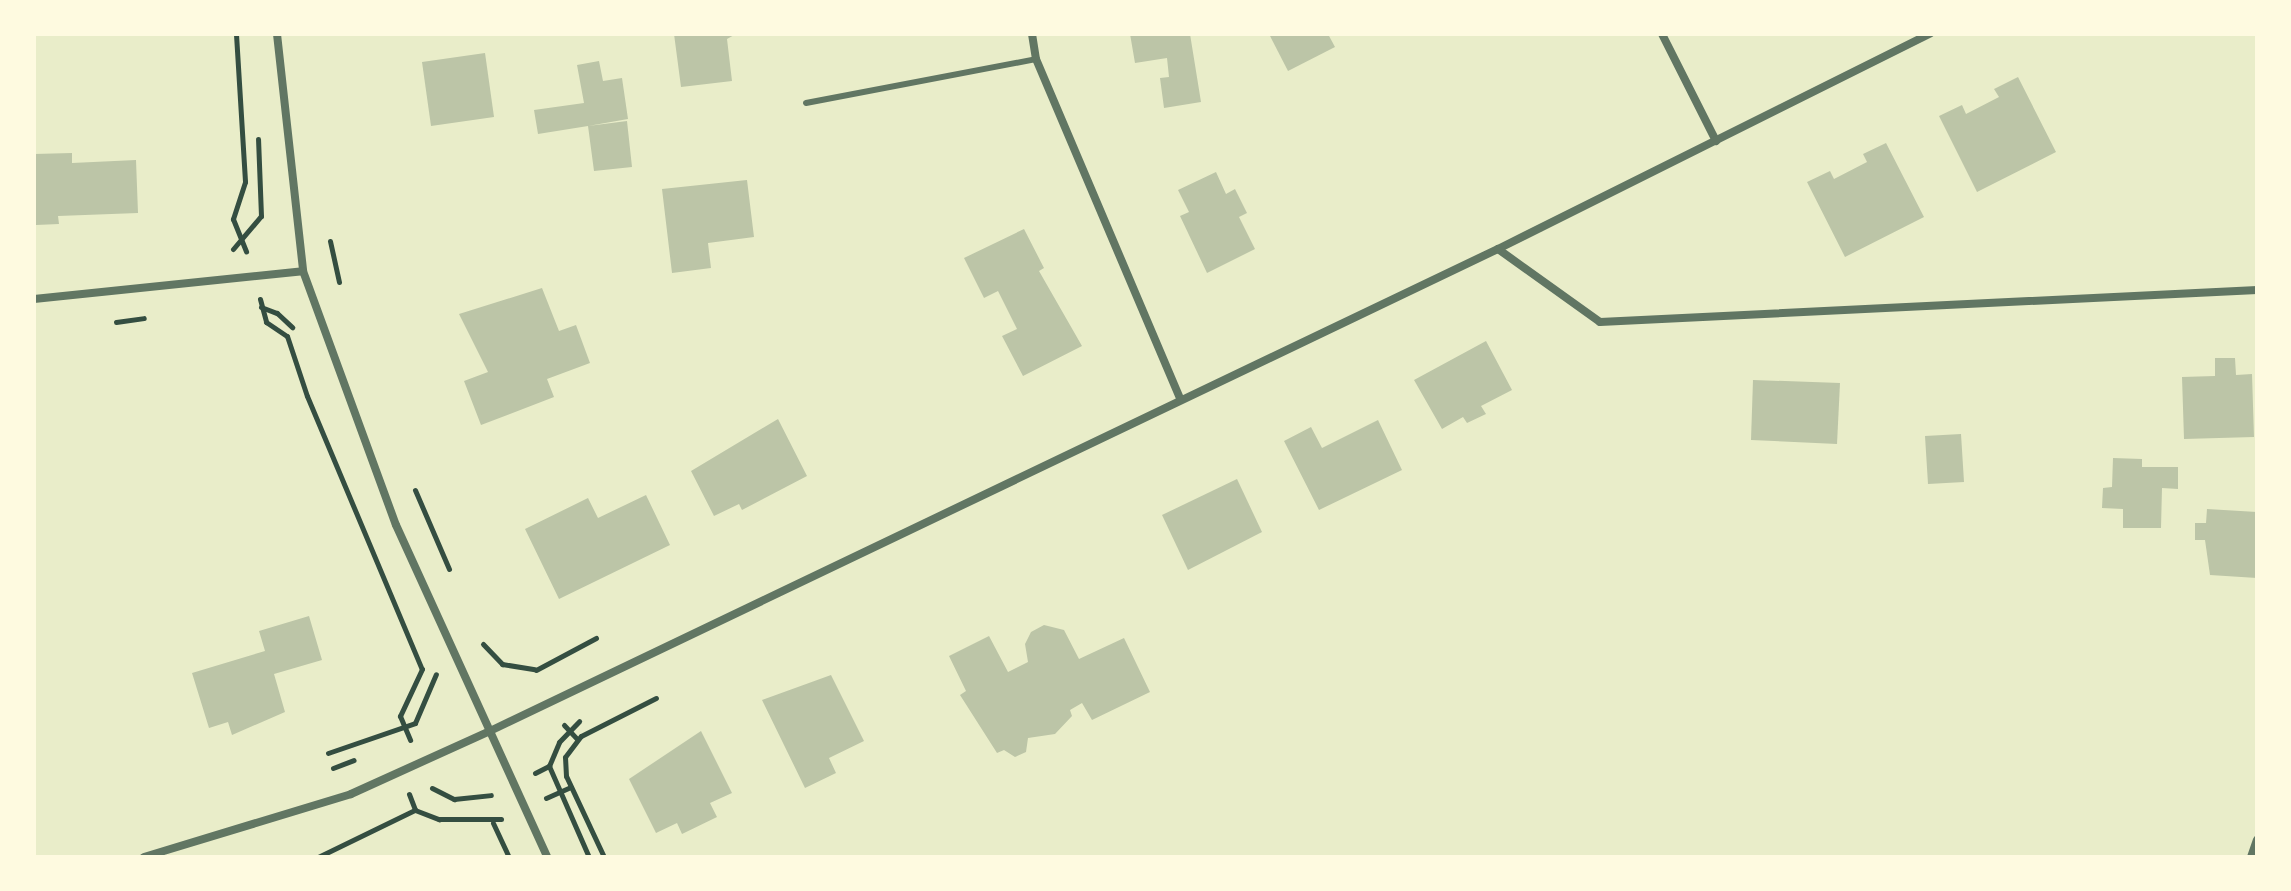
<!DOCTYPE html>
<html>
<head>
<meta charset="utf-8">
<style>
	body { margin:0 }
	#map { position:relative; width:2291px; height:891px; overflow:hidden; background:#e9edc9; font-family:"Open Sans",sans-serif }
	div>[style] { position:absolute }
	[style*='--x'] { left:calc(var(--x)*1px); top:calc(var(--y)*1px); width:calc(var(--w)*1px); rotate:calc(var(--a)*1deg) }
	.building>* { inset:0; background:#bcc5a7 }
	.path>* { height:5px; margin:-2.5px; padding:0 2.5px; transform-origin:2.5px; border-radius:2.5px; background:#344e41 }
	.service>* { height:6px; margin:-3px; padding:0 3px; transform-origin:3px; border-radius:3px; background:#617663 }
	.minor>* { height:8px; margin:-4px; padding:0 4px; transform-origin:4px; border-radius:4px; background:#617663 }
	span { translate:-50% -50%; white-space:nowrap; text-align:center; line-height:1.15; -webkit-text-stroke:6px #fefae0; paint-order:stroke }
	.frame { position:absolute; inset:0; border:36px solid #fefae0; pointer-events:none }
</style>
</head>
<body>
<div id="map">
	<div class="building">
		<i style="clip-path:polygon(674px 34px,736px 34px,727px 39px,732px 81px,681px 87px)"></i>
		<i style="clip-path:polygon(1130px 34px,1190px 34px,1201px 102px,1164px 108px,1160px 78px,1169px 77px,1167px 58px,1135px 63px)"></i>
		<i style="clip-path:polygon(1269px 34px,1328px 34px,1335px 47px,1288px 71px)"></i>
		<i style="clip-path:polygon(485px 53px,494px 117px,431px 126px,422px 62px)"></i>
		<i style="clip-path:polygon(599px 61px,603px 81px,622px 78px,628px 119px,588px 126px,627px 121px,632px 167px,594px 171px,588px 126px,538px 134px,534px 110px,584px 103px,577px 65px)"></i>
		<i style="clip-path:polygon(2018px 77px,2056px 152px,1977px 192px,1939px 116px,1962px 105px,1966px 114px,1999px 97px,1994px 89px)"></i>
		<i style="clip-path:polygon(1886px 143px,1924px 217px,1845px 257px,1807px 182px,1830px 171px,1834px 179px,1867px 162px,1863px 154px)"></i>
		<i style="clip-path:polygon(72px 153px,72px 163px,136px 160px,138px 213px,58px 216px,59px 224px,36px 225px,34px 154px)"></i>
		<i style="clip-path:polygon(1216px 172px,1226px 194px,1235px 189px,1247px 213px,1239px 217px,1255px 249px,1207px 273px,1180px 216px,1189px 212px,1178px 190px)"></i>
		<i style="clip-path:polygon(747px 180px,754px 237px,708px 243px,711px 268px,672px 273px,662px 189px)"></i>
		<i style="clip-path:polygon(1024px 229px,1044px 268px,1039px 271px,1082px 346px,1023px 376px,1002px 336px,1017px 329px,998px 291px,984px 298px,964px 258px)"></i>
		<i style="clip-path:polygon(542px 288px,559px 331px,576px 325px,590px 363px,547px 379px,554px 397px,481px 425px,464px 381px,488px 372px,459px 314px)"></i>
		<i style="clip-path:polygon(1486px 341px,1512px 390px,1481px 406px,1486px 414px,1467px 423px,1463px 417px,1442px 429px,1414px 380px)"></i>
		<i style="clip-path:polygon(2215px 358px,2235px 358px,2236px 375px,2252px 374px,2254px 437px,2184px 439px,2182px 377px,2215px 376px)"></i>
		<i style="clip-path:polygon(1753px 380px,1840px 383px,1837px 444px,1751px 440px)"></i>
		<i style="clip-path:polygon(778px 419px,807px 476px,742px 510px,739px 504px,714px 516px,691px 471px)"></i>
		<i style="clip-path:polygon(1378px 420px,1402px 470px,1319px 510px,1284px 441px,1311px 427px,1322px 448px)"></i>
		<i style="clip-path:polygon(1961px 434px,1964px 482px,1928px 484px,1925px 436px)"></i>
		<i style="clip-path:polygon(2113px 458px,2142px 459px,2142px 467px,2178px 467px,2178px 489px,2162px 488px,2161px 528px,2123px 528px,2123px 509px,2102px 508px,2103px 488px,2112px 487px)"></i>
		<i style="clip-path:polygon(1237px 479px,1262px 532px,1188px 570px,1162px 515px)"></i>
		<i style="clip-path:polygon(646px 495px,670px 545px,559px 599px,525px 529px,588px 498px,598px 518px)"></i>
		<i style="clip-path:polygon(2207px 509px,2257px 512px,2257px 578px,2210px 575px,2205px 540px,2195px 540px,2195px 523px,2206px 523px)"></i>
		<i style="clip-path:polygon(309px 616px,322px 660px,274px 674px,285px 712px,232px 735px,228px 722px,209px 728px,192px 673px,265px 651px,259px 631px)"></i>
		<i style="clip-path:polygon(1044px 625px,1064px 630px,1079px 659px,1124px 638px,1150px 692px,1092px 720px,1082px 703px,1070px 710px,1072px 716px,1055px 734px,1028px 738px,1026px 752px,1015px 757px,1004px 750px,997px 753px,960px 695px,966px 691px,949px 656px,989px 636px,1008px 672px,1028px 662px,1025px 644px,1031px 632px)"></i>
		<i style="clip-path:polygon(831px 675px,864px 741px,829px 758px,836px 773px,805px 788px,762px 700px)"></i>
		<i style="clip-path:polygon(701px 731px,732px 793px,710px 803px,717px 817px,682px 834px,677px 823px,656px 833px,629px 779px)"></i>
	</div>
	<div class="path">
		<i style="--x:236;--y:34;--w:148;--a:86.5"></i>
		<i style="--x:245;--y:182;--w:39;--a:108"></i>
		<i style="--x:233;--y:219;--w:35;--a:68"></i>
		<i style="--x:330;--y:241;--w:42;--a:77.6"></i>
		<i style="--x:233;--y:249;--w:43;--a:-49.7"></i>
		<i style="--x:261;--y:216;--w:77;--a:-92.2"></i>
		<i style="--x:260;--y:299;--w:24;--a:75"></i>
		<i style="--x:266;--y:322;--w:25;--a:34"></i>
		<i style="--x:287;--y:336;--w:63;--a:71.6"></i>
		<i style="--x:307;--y:396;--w:296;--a:67.2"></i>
		<i style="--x:422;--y:669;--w:52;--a:115.1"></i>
		<i style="--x:400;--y:716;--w:26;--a:67"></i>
		<i style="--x:261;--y:307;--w:17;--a:21"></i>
		<i style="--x:277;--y:313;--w:21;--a:43"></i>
		<i style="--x:116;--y:322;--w:28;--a:-8"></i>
		<i style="--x:415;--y:490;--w:86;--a:66.7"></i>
		<i style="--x:483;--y:644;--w:28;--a:46"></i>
		<i style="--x:502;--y:664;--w:33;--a:9"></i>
		<i style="--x:536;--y:670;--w:68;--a:-28.1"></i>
		<i style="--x:564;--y:725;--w:19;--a:47"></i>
		<i style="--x:328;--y:753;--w:92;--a:-19"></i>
		<i style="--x:415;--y:723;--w:53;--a:-66.8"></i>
		<i style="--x:549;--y:766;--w:26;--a:-67"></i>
		<i style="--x:559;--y:742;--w:29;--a:-46"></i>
		<i style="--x:333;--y:768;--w:22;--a:-21"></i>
		<i style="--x:535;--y:773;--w:16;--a:-27"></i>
		<i style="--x:549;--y:766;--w:99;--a:66.3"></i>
		<i style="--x:432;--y:788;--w:25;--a:27"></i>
		<i style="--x:454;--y:799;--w:37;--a:-6"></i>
		<i style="--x:409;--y:794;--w:17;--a:69"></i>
		<i style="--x:415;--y:810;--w:26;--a:21"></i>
		<i style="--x:439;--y:819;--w:62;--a:0"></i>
		<i style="--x:546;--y:798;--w:27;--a:-24"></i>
		<i style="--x:493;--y:823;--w:38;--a:65"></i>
		<i style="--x:318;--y:857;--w:108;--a:-25.9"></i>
		<i style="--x:604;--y:857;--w:89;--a:-115.1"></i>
		<i style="--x:566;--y:776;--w:19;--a:-93"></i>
		<i style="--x:565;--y:757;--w:26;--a:-53"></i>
		<i style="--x:581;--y:736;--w:84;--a:-26.9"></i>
	</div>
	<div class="service">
		<i style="--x:806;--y:103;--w:234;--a:-10.8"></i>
	</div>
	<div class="minor">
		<i style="--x:277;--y:34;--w:238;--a:83.7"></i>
		<i style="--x:303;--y:271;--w:270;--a:69.9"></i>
		<i style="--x:396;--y:525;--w:365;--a:65.5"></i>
		<i style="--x:1032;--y:34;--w:25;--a:81"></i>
		<i style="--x:1036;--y:59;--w:368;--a:67"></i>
		<i style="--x:1662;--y:34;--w:120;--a:63.2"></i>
		<i style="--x:1498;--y:249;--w:125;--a:35.6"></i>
		<i style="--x:1600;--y:322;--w:658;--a:-2.79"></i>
		<i style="--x:34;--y:299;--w:270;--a:-5.9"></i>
		<i style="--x:144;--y:857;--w:216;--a:-16.9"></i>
		<i style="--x:351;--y:794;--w:153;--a:-24.4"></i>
		<i style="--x:490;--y:731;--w:1117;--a:-25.56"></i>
		<i style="--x:1498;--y:249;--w:483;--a:-26.5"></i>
		<i style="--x:2251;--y:857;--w:18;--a:-71"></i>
	</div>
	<div class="frame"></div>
</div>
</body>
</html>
